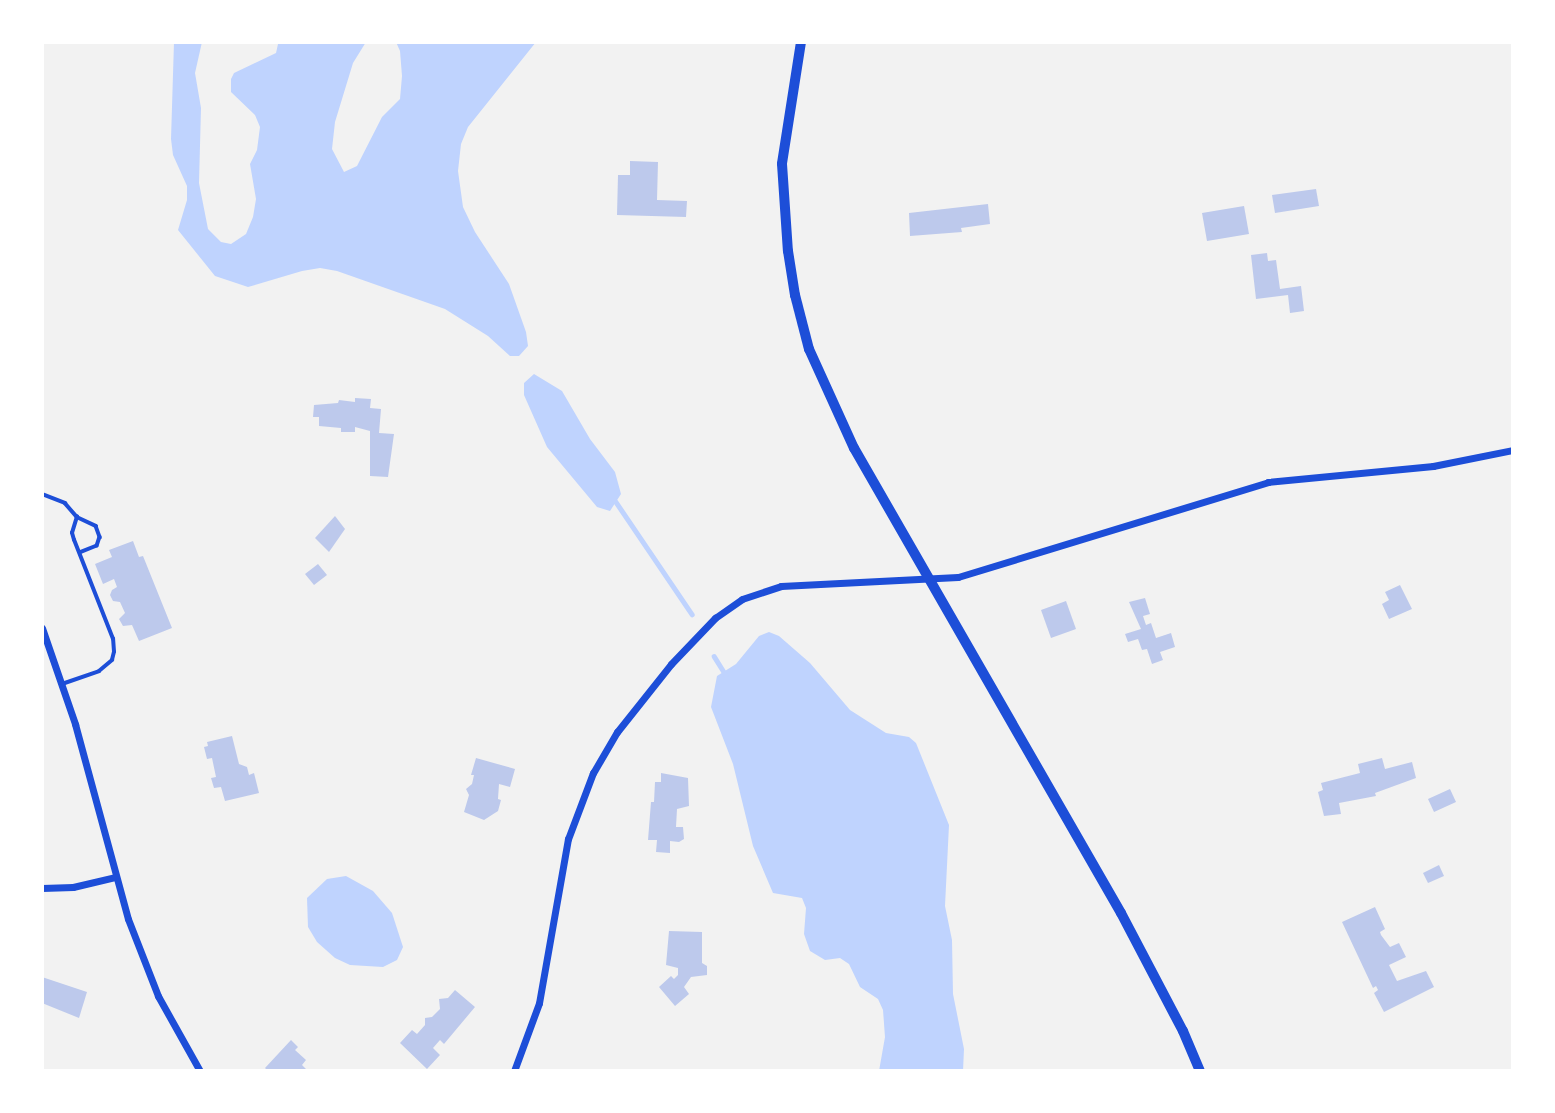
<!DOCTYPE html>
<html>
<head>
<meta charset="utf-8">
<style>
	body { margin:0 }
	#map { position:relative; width:1555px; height:1113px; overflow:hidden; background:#f2f2f2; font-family:"Public Sans",sans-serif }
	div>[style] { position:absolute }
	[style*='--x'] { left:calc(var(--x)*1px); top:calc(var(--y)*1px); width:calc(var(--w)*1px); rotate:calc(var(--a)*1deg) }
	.water>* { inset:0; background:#bfd3fe }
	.stream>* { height:4.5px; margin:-2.25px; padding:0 2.25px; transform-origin:2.25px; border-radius:2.25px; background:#bfd3fe }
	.building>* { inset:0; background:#bdc9ec }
	.service>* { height:3.5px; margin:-1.75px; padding:0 1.75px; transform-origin:1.75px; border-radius:1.75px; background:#1d4ed8 }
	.minor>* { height:7px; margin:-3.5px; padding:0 3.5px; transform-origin:3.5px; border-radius:3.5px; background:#1d4ed8 }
	.secondary>* { height:10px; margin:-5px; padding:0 5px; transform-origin:5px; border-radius:5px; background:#1d4ed8 }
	span { translate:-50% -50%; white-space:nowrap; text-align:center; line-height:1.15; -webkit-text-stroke:6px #fff; paint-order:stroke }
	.frame { position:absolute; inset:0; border:44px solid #fff; pointer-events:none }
</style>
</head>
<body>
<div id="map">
	<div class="water">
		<i style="clip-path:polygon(174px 42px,202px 42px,195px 73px,201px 108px,199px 183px,208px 229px,221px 242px,231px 244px,246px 234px,253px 217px,256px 199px,250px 164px,257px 150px,260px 127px,255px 115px,231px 92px,231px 79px,234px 73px,276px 53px,278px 44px,274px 42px,366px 42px,353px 63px,335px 122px,332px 149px,344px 172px,357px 166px,382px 117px,400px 99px,402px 76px,400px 51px,396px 42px,536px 42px,468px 127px,461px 144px,458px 171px,463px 207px,475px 232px,509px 284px,526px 332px,528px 346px,519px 356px,510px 356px,488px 336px,445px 309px,337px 271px,320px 268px,302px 271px,248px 287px,215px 276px,178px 230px,187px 200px,187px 186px,173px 155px,171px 139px)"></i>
		<i style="clip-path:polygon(534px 374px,562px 391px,590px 439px,615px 472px,621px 494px,610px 511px,597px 507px,547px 447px,524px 395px,524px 383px)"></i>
		<i style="clip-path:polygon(769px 632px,779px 636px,810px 663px,850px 710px,886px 733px,909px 737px,916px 743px,949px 825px,945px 906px,952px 940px,953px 994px,964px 1049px,963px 1071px,879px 1071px,885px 1037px,883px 1010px,878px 999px,860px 987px,849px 964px,840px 958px,825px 960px,810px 951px,804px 934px,806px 908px,802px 898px,773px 893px,753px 846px,733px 764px,711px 707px,717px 676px,736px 664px,759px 636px)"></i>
		<i style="clip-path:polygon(346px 876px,373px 891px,392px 913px,403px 947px,397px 960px,383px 967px,350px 965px,335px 958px,317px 942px,308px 927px,307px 898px,327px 879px)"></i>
	</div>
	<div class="stream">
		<i style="--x:614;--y:499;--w:139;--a:55.9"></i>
		<i style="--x:714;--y:656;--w:22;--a:58"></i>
	</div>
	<div class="building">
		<i style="clip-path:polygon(630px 161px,658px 162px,657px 200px,687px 201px,686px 217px,617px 215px,618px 175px,630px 175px)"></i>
		<i style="clip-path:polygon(1316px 189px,1319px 206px,1275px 213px,1272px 195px)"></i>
		<i style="clip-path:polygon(988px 204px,990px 224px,961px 228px,962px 232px,910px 236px,909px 213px)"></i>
		<i style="clip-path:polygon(1244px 206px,1249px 234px,1207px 241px,1202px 213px)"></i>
		<i style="clip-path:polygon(1267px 253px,1268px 261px,1276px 260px,1280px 289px,1301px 286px,1304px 311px,1290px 313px,1288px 295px,1256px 299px,1251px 255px)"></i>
		<i style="clip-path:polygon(355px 398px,371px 399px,370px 408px,381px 409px,379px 433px,394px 434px,388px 477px,370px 476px,370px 431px,355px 427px,355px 432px,341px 432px,341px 428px,319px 426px,319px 417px,313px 417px,314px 405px,338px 403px,339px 400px,355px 402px)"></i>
		<i style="clip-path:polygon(335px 516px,345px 529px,329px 552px,315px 538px)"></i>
		<i style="clip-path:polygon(133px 541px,139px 557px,143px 556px,172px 628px,139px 641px,132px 625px,123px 626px,119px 619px,125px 613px,120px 602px,113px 601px,110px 595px,112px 590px,117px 587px,114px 579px,103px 584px,95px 564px,112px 557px,109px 550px)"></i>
		<i style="clip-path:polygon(318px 564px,327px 575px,314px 585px,305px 574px)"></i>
		<i style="clip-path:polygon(1400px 585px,1412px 609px,1389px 619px,1382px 604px,1389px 600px,1385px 592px)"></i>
		<i style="clip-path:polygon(1145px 598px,1150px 614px,1143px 616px,1146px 625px,1151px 623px,1156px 638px,1171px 633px,1175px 647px,1160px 652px,1163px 660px,1152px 664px,1147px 649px,1142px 650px,1138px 639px,1128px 642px,1125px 634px,1141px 629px,1129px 602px)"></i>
		<i style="clip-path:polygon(1066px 601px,1076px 629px,1051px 638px,1041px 610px)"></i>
		<i style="clip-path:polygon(232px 736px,239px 764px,247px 767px,249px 775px,254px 773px,259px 793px,225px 801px,221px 787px,214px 788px,211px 778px,216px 777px,212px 758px,207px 759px,204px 747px,208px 746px,207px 742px)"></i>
		<i style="clip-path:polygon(476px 758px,515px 769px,510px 787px,499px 784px,498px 799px,501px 800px,498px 811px,484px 820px,464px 812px,469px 795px,466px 789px,472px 784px,474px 775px,471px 775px)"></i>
		<i style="clip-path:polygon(1382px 758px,1385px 769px,1412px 762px,1416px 778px,1375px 793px,1376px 796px,1339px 803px,1341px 814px,1324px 816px,1318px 792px,1323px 790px,1321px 783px,1360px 773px,1358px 764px)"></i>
		<i style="clip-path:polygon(661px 773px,688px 778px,689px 806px,677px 809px,676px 827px,683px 827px,684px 839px,679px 842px,670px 841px,670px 853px,656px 852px,657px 840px,648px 840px,651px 802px,654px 802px,655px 782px,661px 782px)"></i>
		<i style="clip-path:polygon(1450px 789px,1456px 802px,1434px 812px,1428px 799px)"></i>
		<i style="clip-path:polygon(1439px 865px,1444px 876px,1428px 883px,1423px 873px)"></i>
		<i style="clip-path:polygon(1375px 907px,1385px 929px,1380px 932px,1381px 935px,1390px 947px,1399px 943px,1406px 957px,1389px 965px,1397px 981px,1426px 971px,1434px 987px,1384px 1012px,1374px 993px,1378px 990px,1376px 986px,1373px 988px,1342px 922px)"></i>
		<i style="clip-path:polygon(669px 931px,702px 932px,702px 963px,707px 966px,707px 975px,691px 977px,684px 987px,689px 994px,675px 1006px,659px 987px,671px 976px,674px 979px,678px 975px,678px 968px,666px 965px)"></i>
		<i style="clip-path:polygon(42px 977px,87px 992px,79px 1018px,42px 1003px)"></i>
		<i style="clip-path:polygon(455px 990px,475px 1007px,444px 1044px,440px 1040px,433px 1048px,440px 1055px,427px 1069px,400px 1043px,412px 1030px,417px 1034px,425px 1025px,425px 1018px,432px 1017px,440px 1009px,439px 999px,448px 998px)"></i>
		<i style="clip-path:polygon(291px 1040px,298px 1047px,295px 1050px,306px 1060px,302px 1065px,308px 1071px,268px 1071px,265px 1068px)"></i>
	</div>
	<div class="service">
		<i style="--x:42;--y:494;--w:25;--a:21"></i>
		<i style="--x:65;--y:503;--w:18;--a:49"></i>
		<i style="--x:77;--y:517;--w:21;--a:25"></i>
		<i style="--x:96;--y:526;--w:12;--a:70"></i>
		<i style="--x:100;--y:537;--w:9;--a:108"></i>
		<i style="--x:97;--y:546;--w:18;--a:158"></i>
		<i style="--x:62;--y:684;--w:39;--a:-19"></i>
		<i style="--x:99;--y:671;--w:17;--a:-40"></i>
		<i style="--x:112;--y:660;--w:8;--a:-76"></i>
		<i style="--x:114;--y:652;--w:13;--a:-94"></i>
		<i style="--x:113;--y:639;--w:106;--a:-111.5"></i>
		<i style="--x:74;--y:540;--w:7;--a:-106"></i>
		<i style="--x:72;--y:533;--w:17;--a:-73"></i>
	</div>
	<div class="minor">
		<i style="--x:42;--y:628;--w:102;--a:71"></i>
		<i style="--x:75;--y:724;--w:202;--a:74.8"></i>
		<i style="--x:128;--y:919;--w:83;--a:68.7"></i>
		<i style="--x:158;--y:996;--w:86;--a:60.8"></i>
		<i style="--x:42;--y:888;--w:31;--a:-2"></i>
		<i style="--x:73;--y:887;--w:43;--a:-13.4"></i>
		<i style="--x:514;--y:1071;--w:72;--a:-69.8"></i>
		<i style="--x:539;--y:1003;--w:167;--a:-80"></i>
		<i style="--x:568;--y:839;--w:71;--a:-69.3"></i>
		<i style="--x:593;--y:773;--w:48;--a:-59.7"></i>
		<i style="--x:617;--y:732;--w:87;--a:-51.5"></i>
		<i style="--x:671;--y:664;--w:64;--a:-46.3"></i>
		<i style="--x:715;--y:618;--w:33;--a:-35"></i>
		<i style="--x:742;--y:599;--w:41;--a:-18.4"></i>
		<i style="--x:781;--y:586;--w:177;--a:-2.9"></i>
		<i style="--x:958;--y:577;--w:324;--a:-17"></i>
		<i style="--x:1268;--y:482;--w:166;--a:-5.5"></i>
		<i style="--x:1433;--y:466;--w:82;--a:-11.3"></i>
	</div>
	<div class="secondary">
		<i style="--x:801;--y:42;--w:123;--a:98.9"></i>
		<i style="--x:782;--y:164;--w:87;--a:86.1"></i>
		<i style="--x:788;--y:251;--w:45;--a:81"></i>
		<i style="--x:795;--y:295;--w:56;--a:75.5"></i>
		<i style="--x:809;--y:349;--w:109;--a:65.6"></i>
		<i style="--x:854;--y:448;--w:536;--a:60.14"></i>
		<i style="--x:1121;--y:913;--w:133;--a:62.3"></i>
		<i style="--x:1183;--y:1031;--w:43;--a:67"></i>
	</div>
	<div class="frame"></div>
</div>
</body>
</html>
